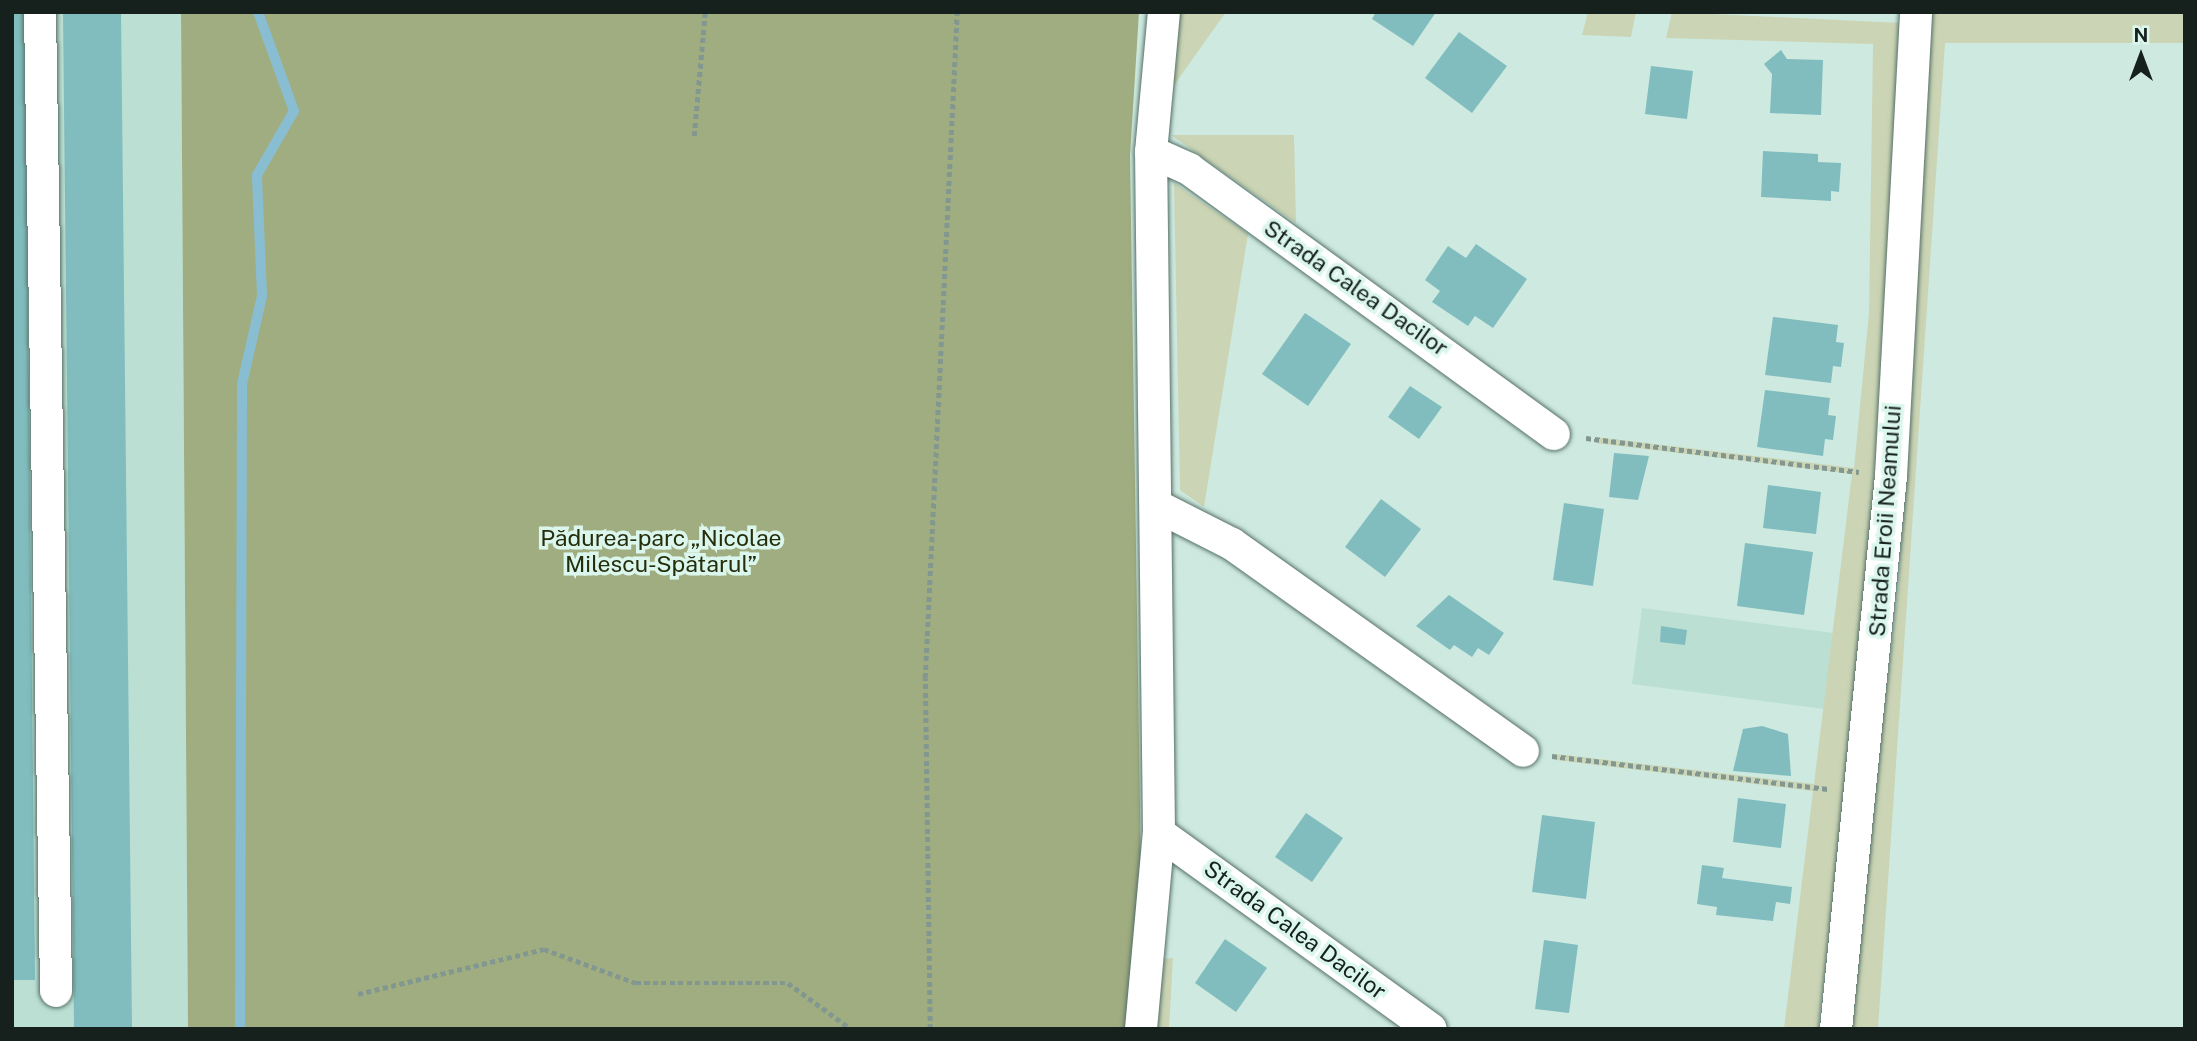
<!DOCTYPE html>
<html>
<head>
<meta charset="utf-8">
<style>
	body { margin:0 }
	#map { position:relative; width:2197px; height:1041px; overflow:hidden; background:#ceeae0; font-family:"Public Sans",sans-serif }
	div>[style] { position:absolute }
	[style*='--x'] { left:calc(var(--x)*1px); top:calc(var(--y)*1px); width:calc(var(--w)*1px); rotate:calc(var(--a)*1deg) }
	.built>* { inset:0; background:#bbdfd3 }
	.green>* { inset:0; background:#cbd5b5 }
	.forest>* { inset:0; background:#a0ad81 }
	.stream>* { height:10px; margin:-5px; padding:0 5px; transform-origin:5px; border-radius:5px; background:#89bed2 }
	.building>* { inset:0; background:#81bdbe }
	.path>* { height:4.5px; margin-top:-2.25px; transform-origin:0; background:repeating-linear-gradient(90deg,#82978f 0 5px,transparent 0 8.5px) }
	.roads { filter:drop-shadow(0 0 2px #567067) drop-shadow(0 0 2px #567067) }
	.minor>* { height:32px; margin:-16px; padding:0 16px; transform-origin:16px; border-radius:16px; background:#fff }
	span { translate:-50% -50%; white-space:nowrap; text-align:center; line-height:1.15; -webkit-text-stroke:7px #dbf7ed; paint-order:stroke }
	.street-label { font-size:23px; color:#16201d }
	.park-label { font-size:23px; color:#252d0a }
	.frame { position:absolute; inset:0; border:14px solid #16201d; pointer-events:none }
	.north { position:absolute; left:2106px; top:21px; width:70px; height:70px; -webkit-text-stroke:5px #dbf7ed; paint-order:stroke; rotate:0deg; font-size:19px; font-weight:700; line-height:28px; text-align:center; color:#16201d }
	.north::after { content:''; display:block; margin:auto; width:24px; height:32px; background:#16201d; clip-path:polygon(50% 0,100% 100%,50% 72%,0 100%) }
</style>
</head>
<body>
<div id="map">
	<div class="built">
		<i style="clip-path:polygon(12px 12px,181px 12px,188px 1029px,12px 1029px)"></i>
		<i style="clip-path:polygon(1642px 608px,1833px 633px,1824px 709px,1632px 684px)"></i>
	</div>
	<div class="green">
		<i style="clip-path:polygon(1178px 12px,1226px 12px,1172px 88px)"></i>
		<i style="clip-path:polygon(1588px 12px,1636px 12px,1631px 37px,1582px 35px)"></i>
		<i style="clip-path:polygon(1672px 12px,1901px 23px,1872px 577px,1818px 1029px,1784px 1029px,1813px 791px,1556px 760px,1557px 754px,1814px 784px,1852px 474px,1595px 443px,1596px 437px,1854px 468px,1869px 313px,1873px 44px,1666px 38px)"></i>
		<i style="clip-path:polygon(1931px 12px,2185px 12px,2185px 43px,1945px 43px,1878px 1029px,1846px 1029px,1899px 585px)"></i>
		<i style="clip-path:polygon(1171px 135px,1294px 135px,1296px 223px)"></i>
		<i style="clip-path:polygon(1174px 183px,1248px 234px,1204px 507px,1180px 490px)"></i>
		<i style="clip-path:polygon(1173px 958px,1169px 1029px,1155px 1029px,1161px 959px)"></i>
	</div>
	<div class="forest">
		<i style="clip-path:polygon(181px 12px,1139px 12px,1130px 156px,1142px 936px,1132px 1029px,188px 1029px)"></i>
	</div>
	<div class="stream">
		<i style="--x:240;--y:1029;--w:645;--a:-89.82"></i>
		<i style="--x:242;--y:384;--w:90;--a:-77.2"></i>
		<i style="--x:262;--y:296;--w:121;--a:-92.4"></i>
		<i style="--x:257;--y:175;--w:74;--a:-60"></i>
		<i style="--x:294;--y:111;--w:105;--a:-110"></i>
	</div>
	<div class="building">
		<i style="clip-path:polygon(12px 12px,25px 12px,35px 980px,12px 980px)"></i>
		<i style="clip-path:polygon(63px 12px,121px 12px,132px 1029px,74px 1029px)"></i>
		<i style="clip-path:polygon(1376px 12px,1436px 12px,1413px 46px,1372px 19px)"></i>
		<i style="clip-path:polygon(1459px 32px,1507px 66px,1472px 113px,1425px 78px)"></i>
		<i style="clip-path:polygon(1781px 50px,1787px 59px,1823px 60px,1821px 115px,1770px 113px,1772px 74px,1764px 64px)"></i>
		<i style="clip-path:polygon(1651px 66px,1693px 71px,1687px 119px,1645px 114px)"></i>
		<i style="clip-path:polygon(1763px 151px,1818px 154px,1818px 162px,1841px 163px,1839px 192px,1831px 191px,1831px 201px,1761px 197px)"></i>
		<i style="clip-path:polygon(1476px 244px,1527px 279px,1493px 328px,1475px 316px,1468px 326px,1432px 302px,1440px 291px,1425px 280px,1448px 246px,1466px 258px)"></i>
		<i style="clip-path:polygon(1305px 313px,1351px 344px,1308px 406px,1262px 374px)"></i>
		<i style="clip-path:polygon(1773px 317px,1838px 325px,1836px 342px,1844px 343px,1841px 367px,1833px 366px,1831px 383px,1765px 375px)"></i>
		<i style="clip-path:polygon(1410px 386px,1442px 407px,1419px 439px,1388px 417px)"></i>
		<i style="clip-path:polygon(1765px 390px,1830px 398px,1828px 415px,1836px 416px,1833px 440px,1825px 439px,1823px 456px,1757px 447px)"></i>
		<i style="clip-path:polygon(1614px 453px,1649px 456px,1638px 500px,1609px 497px)"></i>
		<i style="clip-path:polygon(1768px 485px,1821px 492px,1816px 534px,1763px 528px)"></i>
		<i style="clip-path:polygon(1381px 499px,1421px 529px,1385px 577px,1345px 547px)"></i>
		<i style="clip-path:polygon(1564px 503px,1604px 509px,1593px 586px,1553px 580px)"></i>
		<i style="clip-path:polygon(1745px 543px,1813px 552px,1804px 615px,1737px 606px)"></i>
		<i style="clip-path:polygon(1449px 595px,1504px 633px,1489px 655px,1478px 648px,1472px 657px,1454px 645px,1450px 650px,1416px 626px)"></i>
		<i style="clip-path:polygon(1661px 626px,1687px 630px,1685px 645px,1660px 642px)"></i>
		<i style="clip-path:polygon(1762px 726px,1788px 734px,1791px 776px,1733px 771px,1743px 729px)"></i>
		<i style="clip-path:polygon(1738px 798px,1786px 804px,1781px 848px,1733px 842px)"></i>
		<i style="clip-path:polygon(1306px 813px,1343px 838px,1312px 882px,1275px 857px)"></i>
		<i style="clip-path:polygon(1542px 815px,1595px 822px,1586px 899px,1532px 892px)"></i>
		<i style="clip-path:polygon(1702px 865px,1724px 868px,1722px 878px,1792px 887px,1790px 904px,1776px 902px,1773px 921px,1716px 915px,1717px 907px,1697px 904px)"></i>
		<i style="clip-path:polygon(1225px 939px,1267px 968px,1236px 1012px,1195px 983px)"></i>
		<i style="clip-path:polygon(1544px 940px,1578px 945px,1569px 1013px,1535px 1009px)"></i>
	</div>
	<div class="path">
		<i style="--x:694;--y:136;--w:124;--a:-84.9"></i>
		<i style="--x:1586;--y:438;--w:275;--a:7.1"></i>
		<i style="--x:1552;--y:756;--w:278;--a:6.8"></i>
		<i style="--x:358;--y:994;--w:191;--a:-13.6"></i>
		<i style="--x:544;--y:949;--w:98;--a:20.3"></i>
		<i style="--x:636;--y:983;--w:152;--a:0"></i>
		<i style="--x:788;--y:983;--w:78;--a:36.1"></i>
		<i style="--x:930;--y:1029;--w:351;--a:-90.8"></i>
		<i style="--x:925;--y:678;--w:667;--a:-87.25"></i>
	</div>
	<div class="roads">
		<div class="minor">
			<i style="--x:40;--y:12;--w:979;--a:89.06"></i>
			<i style="--x:1151;--y:152;--w:42;--a:24.1"></i>
			<i style="--x:1189;--y:169;--w:451;--a:36"></i>
			<i style="--x:1157;--y:506;--w:84;--a:26.9"></i>
			<i style="--x:1232;--y:544;--w:357;--a:35.4"></i>
			<i style="--x:1159;--y:833;--w:335;--a:35.8"></i>
			<i style="--x:1141;--y:1029;--w:197;--a:-84.8"></i>
			<i style="--x:1159;--y:833;--w:681;--a:-90.67"></i>
			<i style="--x:1151;--y:152;--w:141;--a:-84.7"></i>
			<i style="--x:1836;--y:1029;--w:556;--a:-84.32"></i>
			<i style="--x:1891;--y:476;--w:465;--a:-86.9"></i>
		</div>
	</div>
	<div class="street-label">
		<span style="left:1356px;top:288px;rotate:35deg">Strada Calea Dacilor</span>
		<span style="left:1885px;top:521px;rotate:-86deg">Strada Eroii Neamului</span>
		<span style="left:1295px;top:930px;rotate:36deg">Strada Calea Dacilor</span>
	</div>
	<div class="park-label">
		<span style="left:661px;top:551px">Pădurea-parc „Nicolae<br>Milescu-Spătarul”</span>
	</div>
	<div class="frame"></div>
	<div class="north">N</div>
</div>
</body>
</html>
